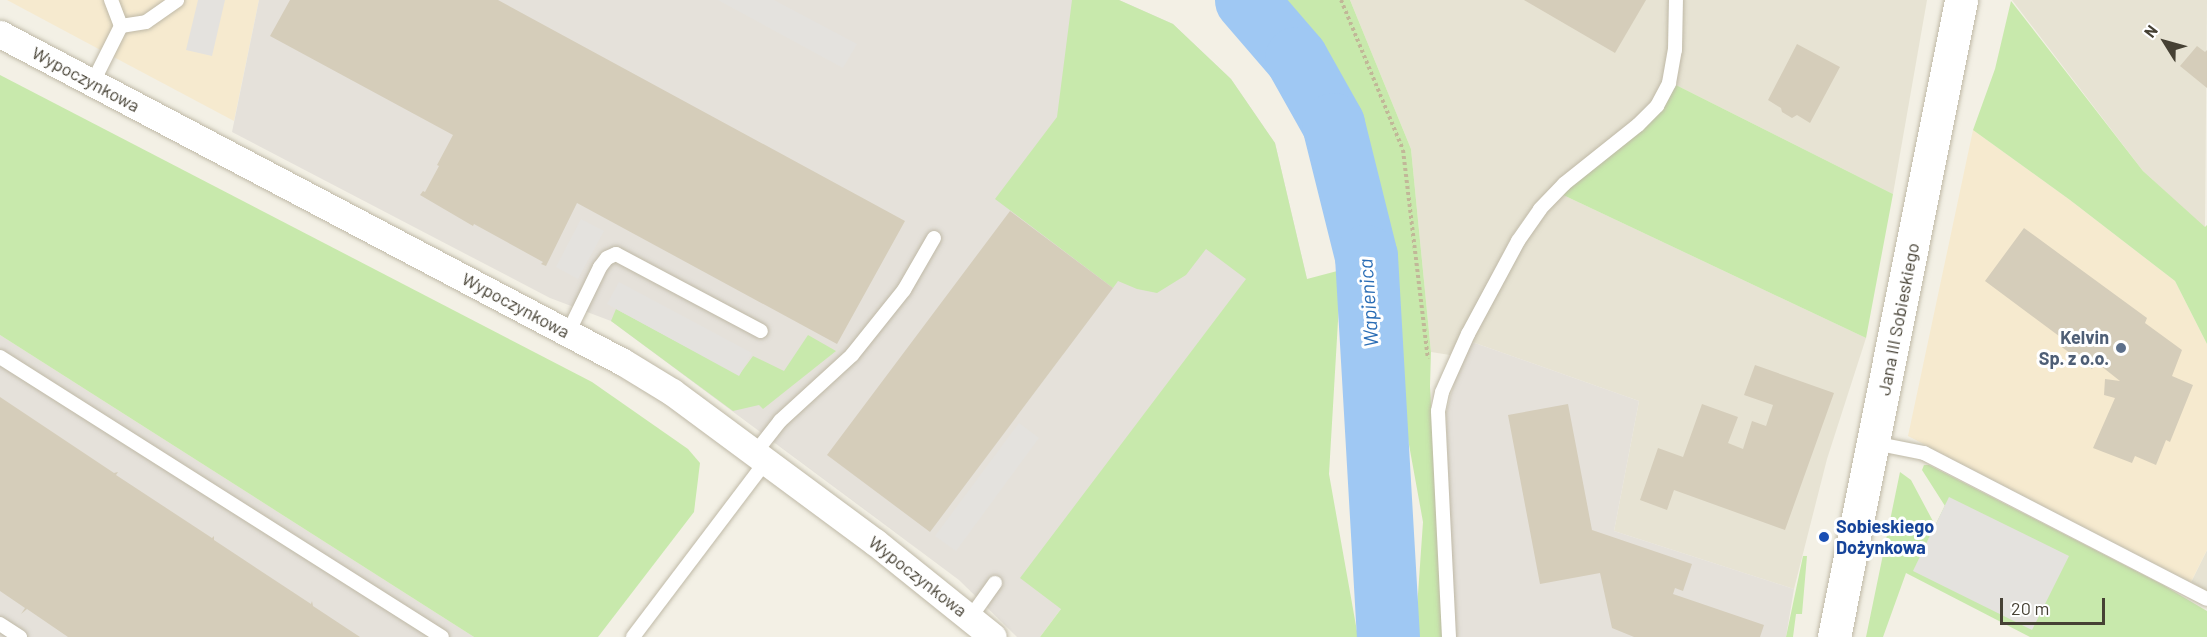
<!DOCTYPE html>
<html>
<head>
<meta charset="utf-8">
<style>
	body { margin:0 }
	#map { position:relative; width:2207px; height:637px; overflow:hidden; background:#f3f0e5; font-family:Barlow,sans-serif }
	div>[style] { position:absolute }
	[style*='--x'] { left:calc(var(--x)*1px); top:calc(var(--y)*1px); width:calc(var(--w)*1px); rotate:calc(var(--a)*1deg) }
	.residential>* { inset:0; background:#e7e3d3 }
	.commercial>* { inset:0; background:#f6eacf }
	.industrial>* { inset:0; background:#e5e1da }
	.green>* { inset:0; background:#c8e9ac }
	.parking>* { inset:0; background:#e4e2de }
	.river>* { height:63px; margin:-31.5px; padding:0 31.5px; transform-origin:31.5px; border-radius:31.5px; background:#9fc8f3 }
	.building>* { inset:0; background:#d5cdba }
	.path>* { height:4px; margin-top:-2px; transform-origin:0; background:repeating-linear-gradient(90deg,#c1b798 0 3px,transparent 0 6px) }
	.roads { filter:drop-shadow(0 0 2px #bfb9a7) drop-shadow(0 0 2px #bfb9a7) }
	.service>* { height:14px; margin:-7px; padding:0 7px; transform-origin:7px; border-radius:7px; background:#fff }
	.minor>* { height:27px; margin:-13.5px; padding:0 13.5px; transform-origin:13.5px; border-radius:13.5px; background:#fff }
	.tertiary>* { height:33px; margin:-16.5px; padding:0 16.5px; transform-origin:16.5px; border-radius:16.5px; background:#fff }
	.dots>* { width:16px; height:16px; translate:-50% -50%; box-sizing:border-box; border:3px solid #fff; border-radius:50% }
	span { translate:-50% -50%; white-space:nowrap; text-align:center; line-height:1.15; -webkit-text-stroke:6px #fff; paint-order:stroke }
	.street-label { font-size:18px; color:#464134 }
	.service-label { font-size:18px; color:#4e5e75; font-weight:700 }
	.right { translate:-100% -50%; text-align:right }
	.transit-label { font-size:18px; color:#164399; font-weight:700 }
	.left { translate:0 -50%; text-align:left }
	.water-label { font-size:20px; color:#2a6db5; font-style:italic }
	.north { position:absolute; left:2135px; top:12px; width:60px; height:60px; -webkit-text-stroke:4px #fff; paint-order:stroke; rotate:307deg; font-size:16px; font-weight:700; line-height:24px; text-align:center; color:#464134 }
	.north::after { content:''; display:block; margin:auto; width:21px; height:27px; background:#464134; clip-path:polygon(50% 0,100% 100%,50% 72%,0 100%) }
	.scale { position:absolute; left:2000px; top:598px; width:105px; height:27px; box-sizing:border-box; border:3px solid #464134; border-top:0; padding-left:8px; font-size:18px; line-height:21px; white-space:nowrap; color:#464134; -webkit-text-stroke:4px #fff; paint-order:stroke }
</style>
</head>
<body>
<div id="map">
	<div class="residential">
		<i style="clip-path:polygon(1350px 0,1670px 0,1669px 51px,1662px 81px,1652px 102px,1635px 119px,1535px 204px,1513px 234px,1450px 355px,1431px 352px,1411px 149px)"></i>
		<i style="clip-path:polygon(1681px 0,1927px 0,1893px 194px,1674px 84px)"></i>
		<i style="clip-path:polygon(2012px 0,2207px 0,2205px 228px,2143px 171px)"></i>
		<i style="clip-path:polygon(1561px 194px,1866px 338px,1827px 459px,1794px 589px,1614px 531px,1639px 401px,1472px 342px,1525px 242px)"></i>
		<i style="clip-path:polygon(2207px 550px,2207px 591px,2191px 582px)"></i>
	</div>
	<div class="commercial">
		<i style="clip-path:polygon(7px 0,259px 0,234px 121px,108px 54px)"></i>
		<i style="clip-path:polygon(1973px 130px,2070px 200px,2175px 281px,2207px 344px,2207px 550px,2191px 582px,1908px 436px)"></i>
	</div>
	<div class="industrial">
		<i style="clip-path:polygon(259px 0,1119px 0,1173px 24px,1231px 79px,1275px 143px,1307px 279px,1040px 637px,1017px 637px,959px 580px,611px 321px,550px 298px,232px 132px)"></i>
		<i style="clip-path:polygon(0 335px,474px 637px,0 637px)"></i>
		<i style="clip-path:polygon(1472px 342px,1639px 401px,1614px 531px,1794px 589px,1786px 637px,1455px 637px,1446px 413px,1456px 376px)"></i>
	</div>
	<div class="green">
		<i style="clip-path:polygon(1072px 0,1119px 0,1173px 24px,1231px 79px,1275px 143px,1307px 279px,1341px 270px,1329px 474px,1358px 637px,1040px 637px,1061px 609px,1020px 578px,1246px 279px,1206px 249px,1186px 275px,1157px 293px,1137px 289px,1118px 281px,1113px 288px,995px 199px,1057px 117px)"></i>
		<i style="clip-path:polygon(1280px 0,1350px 0,1411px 149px,1431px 352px,1430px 386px,1443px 637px,1415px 637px,1423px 522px,1398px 384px,1383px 252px,1326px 56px,1291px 8px)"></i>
		<i style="clip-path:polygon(2011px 1px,2143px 171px,2205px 227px,2207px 225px,2207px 344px,2175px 281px,2070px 200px,1973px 130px,1995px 69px)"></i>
		<i style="clip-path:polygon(0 75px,592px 382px,688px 449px,700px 463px,694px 512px,598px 637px,474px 637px,0 335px)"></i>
		<i style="clip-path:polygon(1674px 84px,1893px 194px,1866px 338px,1561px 194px)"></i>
		<i style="clip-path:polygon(616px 309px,739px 375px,753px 356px,784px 371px,808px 335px,836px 351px,763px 409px,759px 405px,733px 411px,611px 321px)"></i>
		<i style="clip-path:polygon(1924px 465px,1929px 465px,2163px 585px,2207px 611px,2207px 637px,2030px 637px,1906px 573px,1883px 637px,1866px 637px,1900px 472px,1911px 480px,1935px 525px,1913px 571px,1949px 497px,1945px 506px,1922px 470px)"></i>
		<i style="clip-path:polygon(1803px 556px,1807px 556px,1802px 614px,1796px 614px,1793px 637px,1786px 637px)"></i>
	</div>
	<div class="parking">
		<i style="clip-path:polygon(198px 0,225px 0,212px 56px,186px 50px)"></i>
		<i style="clip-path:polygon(718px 0,774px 0,857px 44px,843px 68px)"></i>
		<i style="clip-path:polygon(581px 219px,604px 231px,578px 279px,556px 267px)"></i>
		<i style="clip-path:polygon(619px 282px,752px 353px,739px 376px,607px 304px)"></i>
		<i style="clip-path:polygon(1019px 423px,1039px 438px,956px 551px,935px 536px)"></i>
		<i style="clip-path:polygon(1949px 497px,2069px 556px,2032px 630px,1913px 571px)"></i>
	</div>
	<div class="river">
		<i style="--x:1246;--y:0;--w:77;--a:49.2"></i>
		<i style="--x:1296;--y:58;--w:76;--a:60.7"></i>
		<i style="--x:1333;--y:124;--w:136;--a:76"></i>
		<i style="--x:1366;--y:256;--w:382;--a:86.7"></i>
	</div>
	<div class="building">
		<i style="clip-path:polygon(290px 0,498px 0,905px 221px,837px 344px,577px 203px,546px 266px,541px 264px,543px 262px,474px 224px,473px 226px,420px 195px,423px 191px,425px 192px,439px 166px,437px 165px,453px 135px,270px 36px)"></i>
		<i style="clip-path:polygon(1524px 0,1646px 0,1615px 53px)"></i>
		<i style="clip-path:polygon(1797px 44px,1840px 67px,1810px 123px,1797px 115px,1792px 118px,1782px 112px,1781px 108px,1768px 100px)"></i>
		<i style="clip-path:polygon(2197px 46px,2205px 52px,2207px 50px,2207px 88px,2180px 66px)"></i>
		<i style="clip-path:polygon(1010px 211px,1113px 288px,930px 532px,827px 455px)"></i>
		<i style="clip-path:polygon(2024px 228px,2147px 318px,2145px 323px,2182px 350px,2172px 376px,2193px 385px,2170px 442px,2166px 440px,2156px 465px,2135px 456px,2132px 463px,2093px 448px,2115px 398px,2104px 395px,2105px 379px,2120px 381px,2096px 362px,2092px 369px,2059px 345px,2063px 339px,1985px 281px)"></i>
		<i style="clip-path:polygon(1755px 365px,1834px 393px,1785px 530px,1674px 490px,1667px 510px,1640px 500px,1658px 448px,1683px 457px,1702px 404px,1738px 417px,1728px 443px,1743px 449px,1752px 421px,1766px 426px,1773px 405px,1744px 395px)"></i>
		<i style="clip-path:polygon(0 397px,114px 473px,118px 472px,116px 475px,212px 538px,214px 536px,214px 540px,311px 604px,312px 601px,313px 606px,360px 637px,68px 637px,27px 609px,21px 614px,25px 608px,0 591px)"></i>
		<i style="clip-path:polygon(1568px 404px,1592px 530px,1692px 564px,1683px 591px,1675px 588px,1673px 594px,1764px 625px,1760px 637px,1634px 637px,1612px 628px,1600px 573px,1540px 584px,1508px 415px)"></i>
	</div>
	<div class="path">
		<i style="--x:1341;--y:0;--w:162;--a:67.5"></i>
		<i style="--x:1403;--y:150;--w:210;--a:83.2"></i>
	</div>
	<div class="roads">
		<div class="service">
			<i style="--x:121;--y:26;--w:25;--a:-9"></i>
			<i style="--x:146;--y:22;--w:38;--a:-35"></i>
			<i style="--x:93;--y:82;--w:63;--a:-63.4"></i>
			<i style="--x:121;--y:26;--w:28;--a:-111"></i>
			<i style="--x:568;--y:333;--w:73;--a:-64.1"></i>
			<i style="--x:600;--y:267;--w:11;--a:-52"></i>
			<i style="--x:607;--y:258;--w:10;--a:-24"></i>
			<i style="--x:616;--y:254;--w:164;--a:28"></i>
			<i style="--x:0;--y:357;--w:523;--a:32.35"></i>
			<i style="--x:1874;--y:443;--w:51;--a:11.3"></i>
			<i style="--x:1924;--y:453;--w:318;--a:27.3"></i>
			<i style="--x:755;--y:453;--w:41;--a:-52"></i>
			<i style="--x:780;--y:421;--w:98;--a:-42.5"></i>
			<i style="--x:852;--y:355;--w:83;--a:-51.3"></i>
			<i style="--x:904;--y:290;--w:60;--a:-60"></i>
			<i style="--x:970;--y:618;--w:43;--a:-54.5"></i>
			<i style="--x:0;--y:624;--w:24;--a:33"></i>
			<i style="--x:633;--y:637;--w:221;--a:-52.9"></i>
			<i style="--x:1449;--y:637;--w:226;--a:-92.8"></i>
			<i style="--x:1438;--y:411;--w:19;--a:-78"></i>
			<i style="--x:1442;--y:392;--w:64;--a:-65.9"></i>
			<i style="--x:1468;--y:334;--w:106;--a:-61.7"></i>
			<i style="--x:1518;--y:241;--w:39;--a:-55"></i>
			<i style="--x:1540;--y:209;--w:35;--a:-46"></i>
			<i style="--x:1564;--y:184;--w:95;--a:-38.6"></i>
			<i style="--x:1638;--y:125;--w:27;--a:-45"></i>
			<i style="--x:1657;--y:106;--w:26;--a:-62"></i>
			<i style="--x:1669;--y:83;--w:34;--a:-80"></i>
			<i style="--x:1675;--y:50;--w:50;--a:-88.9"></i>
		</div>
		<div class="minor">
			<i style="--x:0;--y:34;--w:704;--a:27.77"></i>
			<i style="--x:623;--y:362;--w:57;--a:31.5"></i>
			<i style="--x:672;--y:392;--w:252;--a:36.5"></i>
			<i style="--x:875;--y:542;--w:151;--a:38.8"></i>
		</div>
		<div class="tertiary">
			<i style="--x:1834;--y:637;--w:650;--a:-78.72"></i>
		</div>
	</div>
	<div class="dots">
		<i style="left:2121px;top:348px;background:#5c6f8a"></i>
		<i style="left:1824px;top:537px;background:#1a4fb4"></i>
	</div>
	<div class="street-label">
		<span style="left:86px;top:79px;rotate:28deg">Wypoczynkowa</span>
		<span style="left:516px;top:305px;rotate:28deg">Wypoczynkowa</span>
		<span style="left:1898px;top:319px;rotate:-79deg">Jana III Sobieskiego</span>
		<span style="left:918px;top:576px;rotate:38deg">Wypoczynkowa</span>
	</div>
	<div class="service-label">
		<span class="right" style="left:2109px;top:348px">Kelvin<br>Sp. z o.o.</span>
	</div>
	<div class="transit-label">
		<span class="left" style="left:1836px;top:537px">Sobieskiego<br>Dożynkowa</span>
	</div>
	<div class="water-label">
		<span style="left:1368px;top:303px;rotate:-94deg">Wapienica</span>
	</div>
	<div class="north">N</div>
	<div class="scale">20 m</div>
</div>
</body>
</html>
